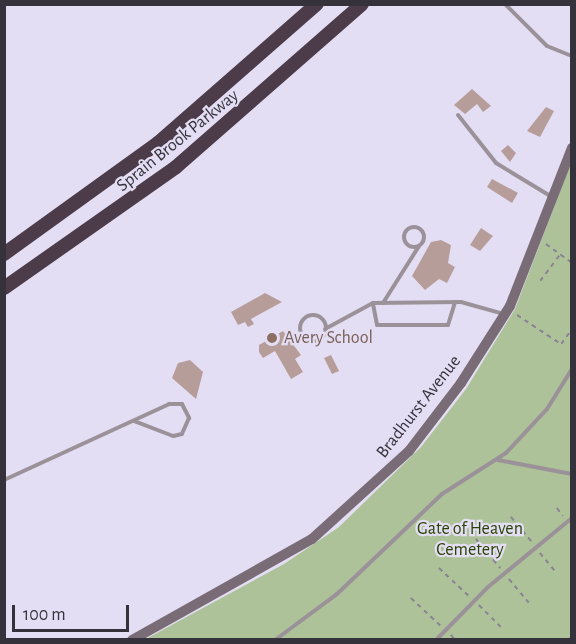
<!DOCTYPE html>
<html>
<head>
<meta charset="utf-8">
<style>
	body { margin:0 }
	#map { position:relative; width:576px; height:644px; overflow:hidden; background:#e4def4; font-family:"Alegreya Sans",sans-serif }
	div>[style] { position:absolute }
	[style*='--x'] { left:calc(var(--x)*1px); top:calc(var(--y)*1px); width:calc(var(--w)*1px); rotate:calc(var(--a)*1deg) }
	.green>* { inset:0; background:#adc299 }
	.building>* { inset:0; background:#b79d9a }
	.path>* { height:1.5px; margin-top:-0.75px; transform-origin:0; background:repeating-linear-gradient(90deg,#898493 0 4.5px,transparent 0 9px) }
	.service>* { height:4px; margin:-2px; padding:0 2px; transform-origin:2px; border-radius:2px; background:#9b9299 }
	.service>.ring { margin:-2px; padding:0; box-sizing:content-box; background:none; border:4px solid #9b9299; border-radius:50% }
	.secondary>* { height:10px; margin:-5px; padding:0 5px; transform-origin:5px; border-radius:5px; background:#796c76 }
	.motorway>* { height:14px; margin:-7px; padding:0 7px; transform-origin:7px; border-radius:7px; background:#4c3b48 }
	.dots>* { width:16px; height:16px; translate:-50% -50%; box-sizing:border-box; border:3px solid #e4def4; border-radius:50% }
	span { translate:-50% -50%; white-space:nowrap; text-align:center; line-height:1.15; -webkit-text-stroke:4.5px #e4def4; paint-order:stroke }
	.street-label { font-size:18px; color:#35323b }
	.education-label { font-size:18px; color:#785e54 }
	.left { translate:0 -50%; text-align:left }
	.park-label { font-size:18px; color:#284200 }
	.frame { position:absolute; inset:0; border:6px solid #35323b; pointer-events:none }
	.scale { position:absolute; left:12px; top:605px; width:117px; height:27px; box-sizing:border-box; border:3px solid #35323b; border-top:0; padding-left:8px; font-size:18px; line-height:21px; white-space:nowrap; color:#35323b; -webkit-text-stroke:4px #e4def4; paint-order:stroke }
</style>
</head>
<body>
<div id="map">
	<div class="green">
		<i style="clip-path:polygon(571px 163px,571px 639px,144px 640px,284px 564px,339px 527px,421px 447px,466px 389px,515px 309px)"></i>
	</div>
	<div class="building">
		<i style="clip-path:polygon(472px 89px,491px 106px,483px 112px,477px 104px,465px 114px,454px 105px)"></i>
		<i style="clip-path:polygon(546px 107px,554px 111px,540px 137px,527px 131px)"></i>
		<i style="clip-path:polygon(508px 145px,516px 153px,510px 162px,501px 151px)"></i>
		<i style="clip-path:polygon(492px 179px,518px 193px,512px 203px,487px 187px)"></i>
		<i style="clip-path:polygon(481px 228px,493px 236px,480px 251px,470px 245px)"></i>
		<i style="clip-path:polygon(441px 240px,451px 245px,448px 263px,455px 267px,447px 283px,439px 279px,425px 290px,412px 276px,431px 242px)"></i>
		<i style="clip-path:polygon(265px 293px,282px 302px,251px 319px,254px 324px,248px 327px,245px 322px,238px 325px,231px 312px)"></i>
		<i style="clip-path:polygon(283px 331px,301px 355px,295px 359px,303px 372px,291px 379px,275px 351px,263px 358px,259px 352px,259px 345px)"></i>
		<i style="clip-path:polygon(331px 355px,339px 371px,332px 374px,324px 358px)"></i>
		<i style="clip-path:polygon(190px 360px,203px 372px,196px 399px,172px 378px,178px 363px)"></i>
	</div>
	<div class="path">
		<i style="--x:546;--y:244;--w:32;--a:36"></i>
		<i style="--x:540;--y:281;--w:34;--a:-53"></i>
		<i style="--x:517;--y:315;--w:53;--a:33.4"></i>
		<i style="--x:561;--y:344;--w:19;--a:-54"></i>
		<i style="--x:557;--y:508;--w:10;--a:53"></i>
		<i style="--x:511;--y:517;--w:33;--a:50"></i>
		<i style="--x:476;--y:539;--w:38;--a:50"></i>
		<i style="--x:540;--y:553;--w:26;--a:50"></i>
		<i style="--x:439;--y:568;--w:44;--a:43.2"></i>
		<i style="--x:509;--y:579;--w:31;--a:50"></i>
		<i style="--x:411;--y:598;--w:41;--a:43"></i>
		<i style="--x:479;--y:605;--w:31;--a:45"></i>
		<i style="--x:451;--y:635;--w:6;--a:51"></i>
		<i style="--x:375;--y:639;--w:1;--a:45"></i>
	</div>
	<div class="service">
		<i style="--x:505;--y:4;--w:59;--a:45"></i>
		<i style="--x:547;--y:46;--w:24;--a:22"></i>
		<i style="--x:458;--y:115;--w:61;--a:51.6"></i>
		<i style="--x:496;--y:163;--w:66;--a:31.3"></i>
		<i class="ring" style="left:404px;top:227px;width:16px;height:16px"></i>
		<i style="--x:383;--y:303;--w:67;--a:-57.7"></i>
		<i style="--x:373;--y:304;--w:21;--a:79"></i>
		<i style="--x:377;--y:325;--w:71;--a:0"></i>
		<i style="--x:448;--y:325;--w:24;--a:-73"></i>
		<i class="ring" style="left:300px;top:315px;width:22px;height:22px"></i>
		<i style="--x:325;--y:329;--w:55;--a:-28.4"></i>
		<i style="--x:373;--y:303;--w:88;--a:-0.7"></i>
		<i style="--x:461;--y:302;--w:45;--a:15.6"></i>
		<i style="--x:498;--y:460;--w:75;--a:10.7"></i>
		<i style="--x:4;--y:480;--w:182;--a:-24.7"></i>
		<i style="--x:169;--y:404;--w:13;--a:0"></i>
		<i style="--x:182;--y:404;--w:16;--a:63"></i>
		<i style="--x:189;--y:418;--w:17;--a:114"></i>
		<i style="--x:182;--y:434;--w:9;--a:167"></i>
		<i style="--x:173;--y:436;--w:42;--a:-159"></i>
		<i style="--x:275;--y:640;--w:77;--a:-36.6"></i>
		<i style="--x:337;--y:594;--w:145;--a:-43.6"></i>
		<i style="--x:442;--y:494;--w:76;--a:-32.6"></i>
		<i style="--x:506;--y:453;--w:60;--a:-47"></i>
		<i style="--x:547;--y:409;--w:47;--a:-58"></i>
		<i style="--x:436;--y:640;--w:74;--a:-45.5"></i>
		<i style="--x:488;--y:587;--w:109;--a:-39.4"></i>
		<i style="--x:569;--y:640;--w:4;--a:-34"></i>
	</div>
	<div class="secondary">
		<i style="--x:132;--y:640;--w:206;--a:-29.3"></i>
		<i style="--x:312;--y:539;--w:131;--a:-42.2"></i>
		<i style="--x:409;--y:451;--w:86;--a:-52.6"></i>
		<i style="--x:461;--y:383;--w:91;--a:-57.5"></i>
		<i style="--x:510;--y:306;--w:170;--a:-68.6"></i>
	</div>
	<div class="motorway">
		<i style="--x:4;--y:254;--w:190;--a:-35.8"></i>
		<i style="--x:158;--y:143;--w:211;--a:-41.2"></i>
		<i style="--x:4;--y:288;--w:210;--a:-35.1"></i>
		<i style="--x:176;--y:167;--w:247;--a:-41.2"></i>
	</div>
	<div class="dots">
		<i style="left:272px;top:338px;background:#8d6e63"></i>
	</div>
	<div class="street-label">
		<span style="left:178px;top:141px;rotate:-39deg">Sprain Brook Parkway</span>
		<span style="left:419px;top:407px;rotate:-52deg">Bradhurst Avenue</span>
	</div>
	<div class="education-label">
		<span class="left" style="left:284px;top:338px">Avery School</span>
	</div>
	<div class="park-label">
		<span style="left:470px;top:540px">Gate of Heaven<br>Cemetery</span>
	</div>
	<div class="frame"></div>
	<div class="scale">100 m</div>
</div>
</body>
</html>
